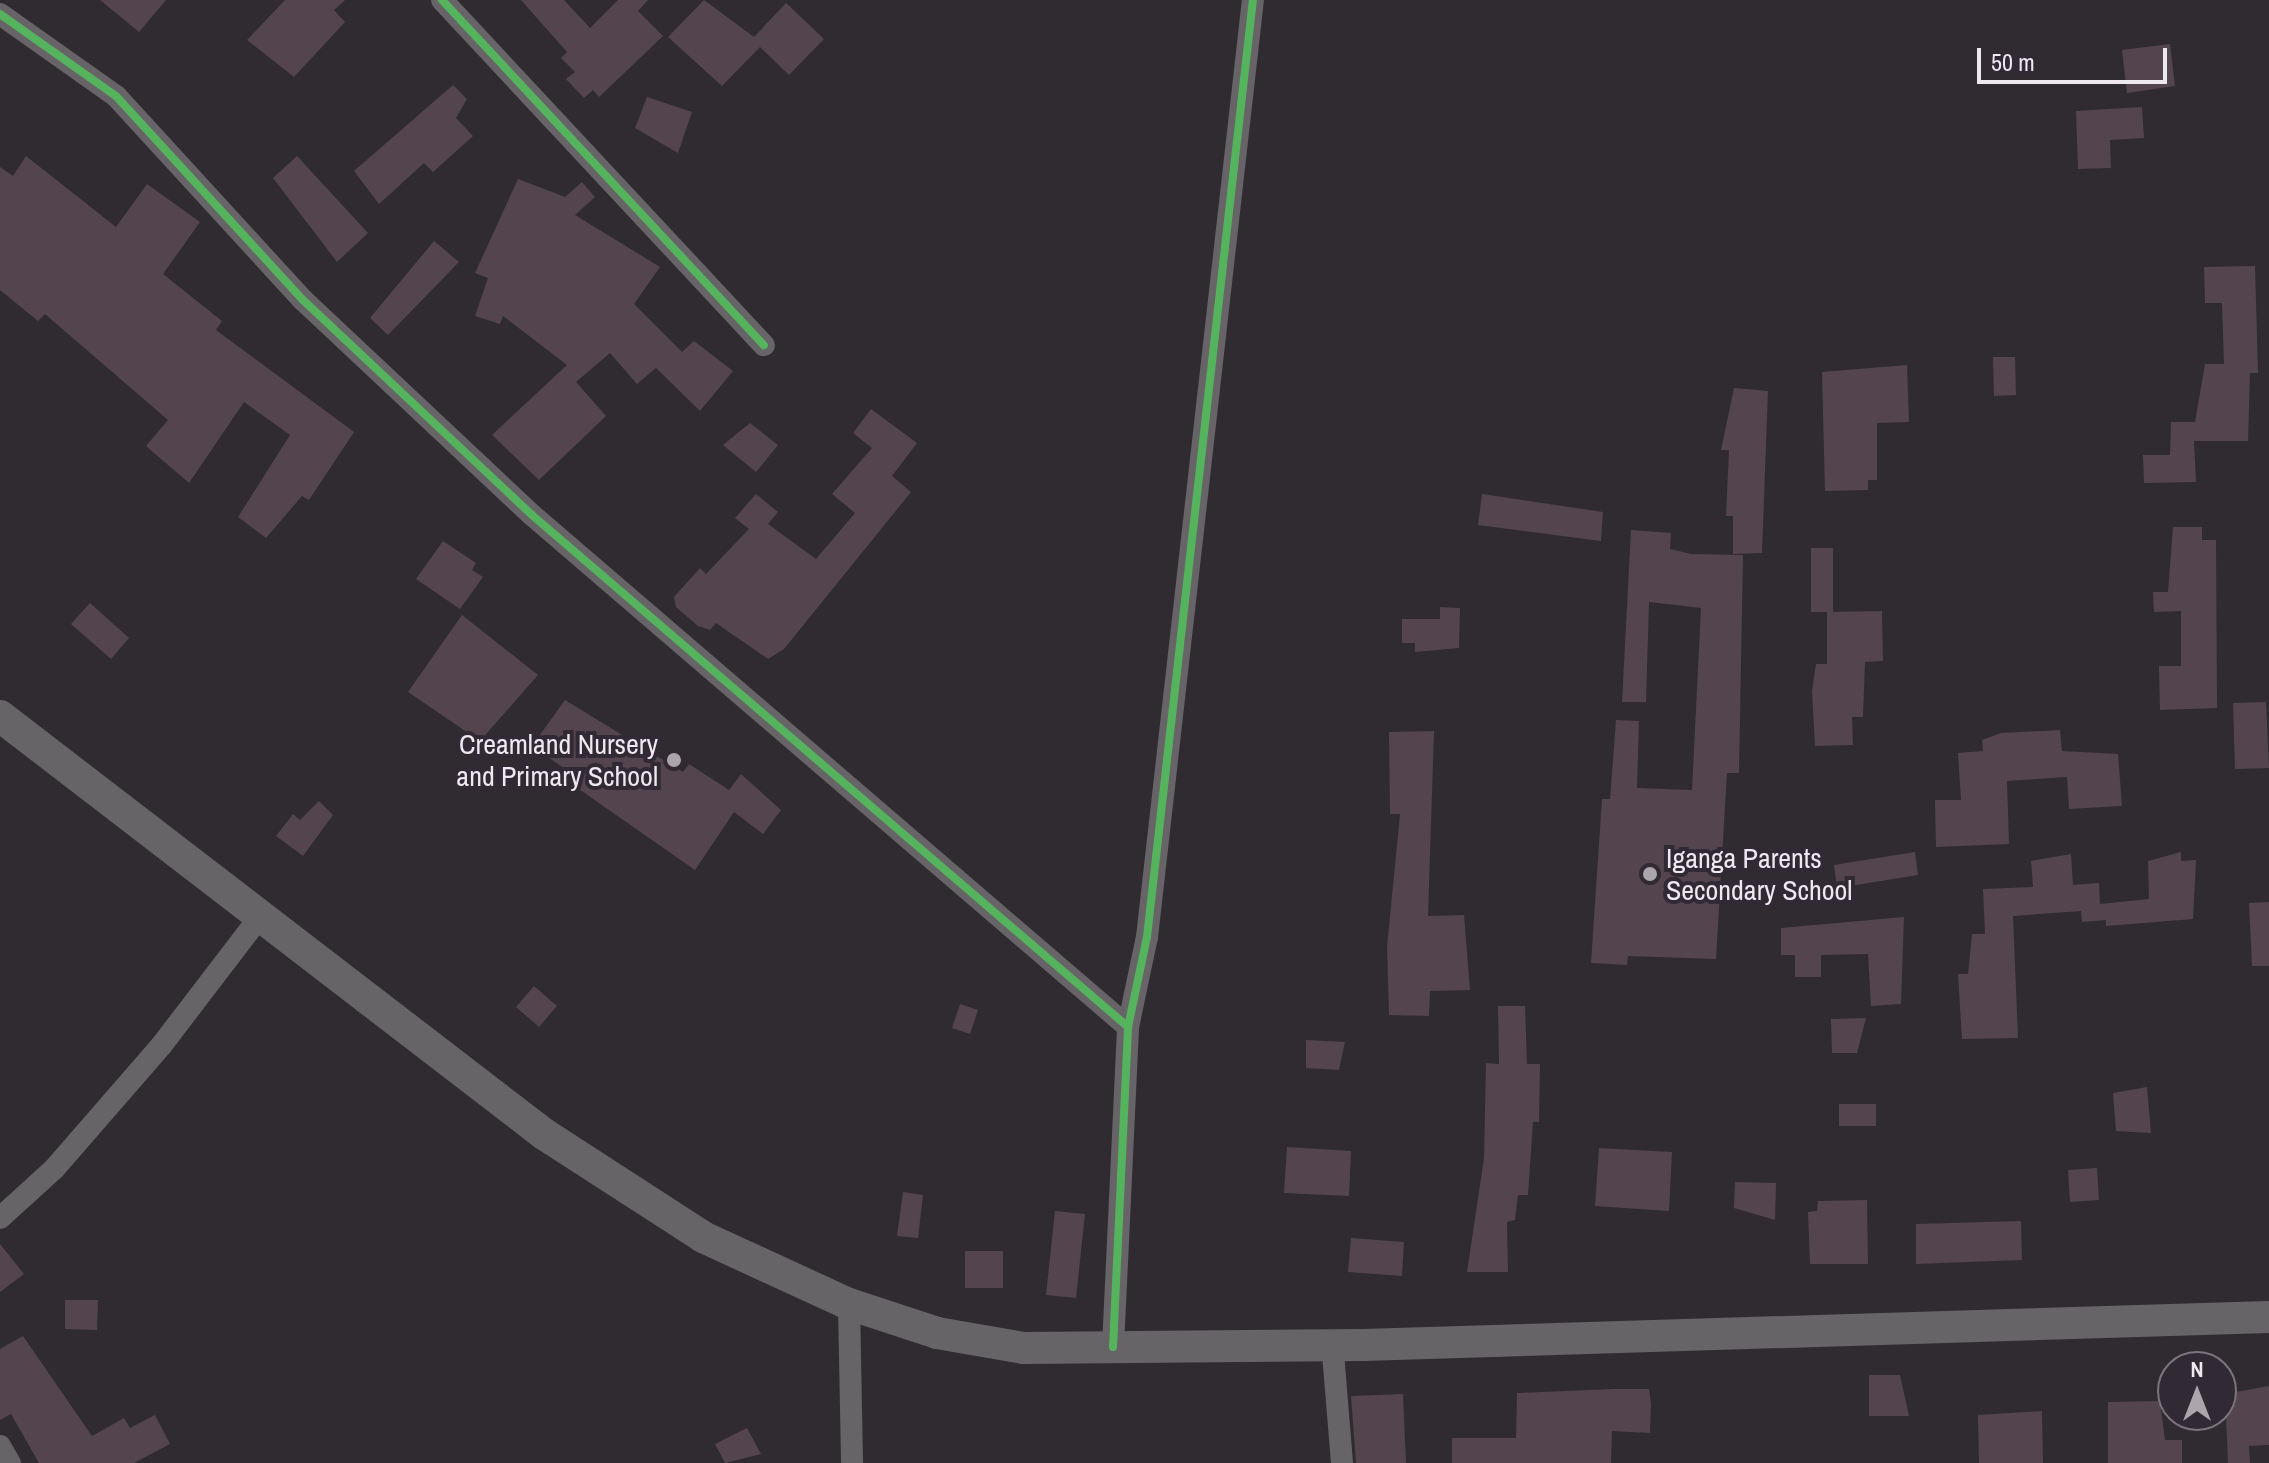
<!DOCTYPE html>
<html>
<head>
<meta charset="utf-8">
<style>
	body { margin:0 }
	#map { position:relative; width:2269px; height:1463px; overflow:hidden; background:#302b31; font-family:"Archivo Narrow",sans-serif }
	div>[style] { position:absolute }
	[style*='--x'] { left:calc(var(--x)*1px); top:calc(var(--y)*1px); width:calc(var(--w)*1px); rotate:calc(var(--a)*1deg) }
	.building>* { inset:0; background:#54444e }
	.minor>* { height:22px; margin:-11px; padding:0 11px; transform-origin:11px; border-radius:11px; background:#676468 }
	.secondary>* { height:32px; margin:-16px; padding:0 16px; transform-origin:16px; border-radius:16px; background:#676468 }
	.cycleway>* { height:8px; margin:-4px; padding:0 4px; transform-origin:4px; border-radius:4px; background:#56b35d }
	.dots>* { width:22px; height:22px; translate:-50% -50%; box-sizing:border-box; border:4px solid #312933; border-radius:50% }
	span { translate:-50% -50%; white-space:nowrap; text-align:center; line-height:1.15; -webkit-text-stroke:8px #312933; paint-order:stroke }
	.poi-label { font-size:28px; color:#eee8ef }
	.right { translate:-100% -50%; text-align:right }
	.left { translate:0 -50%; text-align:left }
	.north { position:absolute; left:2157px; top:1351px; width:80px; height:80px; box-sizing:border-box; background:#312933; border:2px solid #7d757e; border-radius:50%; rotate:0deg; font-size:22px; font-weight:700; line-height:32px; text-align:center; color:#eee8ef }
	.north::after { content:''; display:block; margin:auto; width:28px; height:36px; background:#aca6ac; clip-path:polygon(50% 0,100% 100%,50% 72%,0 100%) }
	.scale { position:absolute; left:1977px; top:48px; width:190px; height:36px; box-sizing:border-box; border:4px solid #eee8ef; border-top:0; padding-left:10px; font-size:24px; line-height:28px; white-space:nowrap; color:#eee8ef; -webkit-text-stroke:6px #312933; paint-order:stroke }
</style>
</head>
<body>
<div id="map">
	<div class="building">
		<i style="clip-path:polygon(100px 0,166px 0,139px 32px)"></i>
		<i style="clip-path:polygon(285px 0,345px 0,334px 10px,345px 22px,294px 77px,247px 40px)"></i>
		<i style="clip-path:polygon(521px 0,564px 0,590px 28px,618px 0,648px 0,638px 11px,663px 36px,599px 97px,593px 90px,584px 98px,566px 79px,575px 72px,561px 58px,567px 52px)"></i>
		<i style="clip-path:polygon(704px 0,754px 37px,786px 3px,824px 39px,789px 75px,760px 47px,722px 86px,668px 37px)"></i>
		<i style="clip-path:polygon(2170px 44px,2175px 86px,2127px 93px,2122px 50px)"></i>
		<i style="clip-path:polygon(453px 85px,467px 99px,456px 118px,473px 136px,433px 172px,424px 163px,379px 204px,354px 171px)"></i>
		<i style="clip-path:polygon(647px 97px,692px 112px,678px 153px,635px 128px)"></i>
		<i style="clip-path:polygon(2142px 107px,2144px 138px,2110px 140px,2111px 168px,2078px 169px,2076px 111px)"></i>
		<i style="clip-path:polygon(26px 156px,116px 227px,147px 184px,200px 222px,163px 274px,222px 321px,216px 330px,354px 432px,309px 500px,302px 496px,266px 538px,238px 517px,290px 435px,244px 402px,189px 483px,146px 446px,168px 420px,45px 314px,38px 321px,0 290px,0 167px,13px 176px)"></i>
		<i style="clip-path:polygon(297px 156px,368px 233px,337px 262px,273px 178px)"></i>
		<i style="clip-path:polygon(518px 179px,565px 197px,582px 182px,595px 197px,575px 215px,660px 267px,634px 304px,682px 352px,694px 341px,733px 371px,700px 411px,656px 368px,637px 384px,610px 353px,576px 382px,606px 416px,539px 480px,492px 435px,567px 365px,503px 316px,500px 324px,475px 316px,488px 278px,475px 273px)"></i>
		<i style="clip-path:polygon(434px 241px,459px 262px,388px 335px,370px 318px)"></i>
		<i style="clip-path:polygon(2255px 266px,2258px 373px,2250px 373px,2248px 441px,2194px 441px,2196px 482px,2144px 483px,2143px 455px,2170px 455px,2171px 422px,2195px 422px,2205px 364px,2224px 364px,2222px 303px,2205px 303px,2204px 267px)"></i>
		<i style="clip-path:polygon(1993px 357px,2015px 357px,2016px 395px,1994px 396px)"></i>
		<i style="clip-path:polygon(1907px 365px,1909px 422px,1877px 423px,1877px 480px,1868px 480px,1868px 490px,1825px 491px,1822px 372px)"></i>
		<i style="clip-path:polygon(1734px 388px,1768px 391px,1762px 553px,1733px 554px,1733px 516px,1726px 516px,1729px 450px,1721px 450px)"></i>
		<i style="clip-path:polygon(871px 409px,917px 443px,892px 476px,911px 492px,784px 649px,768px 659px,716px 623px,710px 630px,698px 626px,676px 607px,674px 597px,700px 568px,706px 574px,749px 529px,735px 518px,756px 494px,778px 512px,768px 524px,816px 559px,855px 513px,832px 494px,872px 448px,853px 433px)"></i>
		<i style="clip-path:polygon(750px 423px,778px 445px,756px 472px,723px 445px)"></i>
		<i style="clip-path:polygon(1482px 494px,1603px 512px,1601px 541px,1478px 525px)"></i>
		<i style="clip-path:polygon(2173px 527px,2202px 527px,2202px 540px,2216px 540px,2217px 708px,2160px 710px,2159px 666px,2181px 666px,2181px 611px,2154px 612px,2153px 592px,2168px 592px)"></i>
		<i style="clip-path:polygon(1631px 530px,1671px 533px,1670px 549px,1691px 554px,1743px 555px,1739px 773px,1727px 773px,1716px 959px,1628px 956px,1627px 965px,1591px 963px,1602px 799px,1610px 799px,1616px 720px,1639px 721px,1637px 788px,1692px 790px,1701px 608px,1649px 602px,1646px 702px,1622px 702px)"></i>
		<i style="clip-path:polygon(443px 541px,476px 563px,472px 570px,483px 577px,460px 609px,416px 579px)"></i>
		<i style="clip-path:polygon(1811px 548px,1833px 548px,1833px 612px,1811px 612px)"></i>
		<i style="clip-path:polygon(90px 603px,129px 638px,111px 659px,71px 624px)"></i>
		<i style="clip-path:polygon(1440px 607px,1460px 608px,1459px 648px,1415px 652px,1415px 643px,1402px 643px,1402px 619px,1440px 619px)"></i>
		<i style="clip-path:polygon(1882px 611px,1883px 661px,1865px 662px,1863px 717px,1852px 717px,1853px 745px,1815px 746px,1812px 691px,1816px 664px,1827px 664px,1827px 612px)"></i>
		<i style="clip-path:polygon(462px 615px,538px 675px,480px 741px,408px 692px)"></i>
		<i style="clip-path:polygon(565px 700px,683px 772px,689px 764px,729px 790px,741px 774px,781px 810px,763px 834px,734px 812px,695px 870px,563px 778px,568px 771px,532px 746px)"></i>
		<i style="clip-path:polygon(2266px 702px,2269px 768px,2235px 769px,2233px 703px)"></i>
		<i style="clip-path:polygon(2060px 730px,2062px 751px,2118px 754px,2122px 806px,2069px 809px,2067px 777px,2007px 781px,2009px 844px,1936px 847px,1935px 800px,1961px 800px,1958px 753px,1983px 751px,1982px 740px,2001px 733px)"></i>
		<i style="clip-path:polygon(1434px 731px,1428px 916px,1464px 915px,1470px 990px,1430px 991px,1429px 1016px,1389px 1015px,1387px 947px,1400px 814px,1390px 814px,1389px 732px)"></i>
		<i style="clip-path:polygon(319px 801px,333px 815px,303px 856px,276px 836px,293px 814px,300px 820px)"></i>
		<i style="clip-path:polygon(1915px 852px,1918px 875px,1837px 888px,1834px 865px)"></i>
		<i style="clip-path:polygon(2181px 852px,2181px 861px,2196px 860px,2193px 919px,2106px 926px,2106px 920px,2082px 922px,2081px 911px,2013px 916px,2018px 1038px,1962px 1039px,1958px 974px,1968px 974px,1972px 934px,1985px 934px,1983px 889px,2033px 887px,2031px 861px,2071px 854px,2073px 885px,2099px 883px,2100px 904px,2149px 899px,2148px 861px)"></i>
		<i style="clip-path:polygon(2269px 902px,2269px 966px,2252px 966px,2249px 903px)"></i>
		<i style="clip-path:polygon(1904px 917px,1901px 1004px,1871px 1006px,1868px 954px,1821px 955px,1821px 977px,1795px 977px,1795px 955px,1781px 955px,1781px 928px)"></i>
		<i style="clip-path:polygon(534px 986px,557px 1006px,539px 1027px,516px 1007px)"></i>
		<i style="clip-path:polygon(960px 1004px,978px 1010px,970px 1034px,952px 1028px)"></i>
		<i style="clip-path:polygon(1498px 1006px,1525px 1006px,1527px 1064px,1540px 1064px,1539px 1122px,1533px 1122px,1528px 1195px,1518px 1195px,1515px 1220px,1507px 1222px,1508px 1272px,1467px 1272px,1484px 1158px,1486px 1063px,1499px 1064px)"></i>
		<i style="clip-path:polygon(1866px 1018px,1857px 1053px,1832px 1053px,1831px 1019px)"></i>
		<i style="clip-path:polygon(1306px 1040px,1345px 1042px,1339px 1070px,1306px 1068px)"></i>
		<i style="clip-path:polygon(2147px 1087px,2151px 1133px,2116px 1131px,2113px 1093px)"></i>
		<i style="clip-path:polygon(1839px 1104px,1876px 1104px,1876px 1126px,1839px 1126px)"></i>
		<i style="clip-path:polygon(1287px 1147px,1351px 1151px,1349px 1196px,1284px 1193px)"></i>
		<i style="clip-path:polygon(1599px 1148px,1672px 1152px,1669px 1211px,1595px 1206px)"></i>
		<i style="clip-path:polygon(2097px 1168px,2099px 1200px,2070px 1202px,2068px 1170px)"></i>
		<i style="clip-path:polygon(1735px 1182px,1776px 1183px,1775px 1220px,1734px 1208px)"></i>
		<i style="clip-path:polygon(903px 1192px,923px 1195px,918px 1238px,897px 1236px)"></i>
		<i style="clip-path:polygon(1867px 1200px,1868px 1264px,1810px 1264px,1808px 1212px,1817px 1211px,1818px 1201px)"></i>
		<i style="clip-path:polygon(1055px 1211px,1085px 1214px,1076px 1298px,1046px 1295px)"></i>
		<i style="clip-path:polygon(2021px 1221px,2022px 1260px,1916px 1264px,1916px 1224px)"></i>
		<i style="clip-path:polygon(1351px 1238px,1404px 1242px,1402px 1276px,1348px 1272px)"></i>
		<i style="clip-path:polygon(0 1244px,24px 1274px,0 1292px)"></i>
		<i style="clip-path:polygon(965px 1251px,1003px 1251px,1003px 1288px,965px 1288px)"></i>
		<i style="clip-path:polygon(65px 1300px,98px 1300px,97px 1330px,65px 1329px)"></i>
		<i style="clip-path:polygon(23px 1336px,92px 1436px,124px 1418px,130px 1428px,155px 1415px,170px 1444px,134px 1463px,39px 1463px,11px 1414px,0 1420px,0 1349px)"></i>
		<i style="clip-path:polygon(1869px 1375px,1900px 1375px,1909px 1416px,1869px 1416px)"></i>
		<i style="clip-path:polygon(2269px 1386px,2269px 1445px,2249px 1446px,2250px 1463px,2228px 1463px,2225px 1394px)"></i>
		<i style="clip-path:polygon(1614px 1389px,1649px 1389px,1651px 1404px,1650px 1433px,1612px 1431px,1611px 1463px,1452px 1463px,1452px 1438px,1516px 1438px,1517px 1393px)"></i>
		<i style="clip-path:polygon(1403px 1394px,1406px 1463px,1356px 1463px,1351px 1396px)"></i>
		<i style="clip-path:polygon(2160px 1401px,2165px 1440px,2182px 1440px,2182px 1463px,2108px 1463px,2108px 1402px)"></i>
		<i style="clip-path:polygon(2042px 1411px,2043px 1463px,1979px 1463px,1978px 1415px)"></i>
		<i style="clip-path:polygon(747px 1428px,761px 1454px,725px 1463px,715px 1444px)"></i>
	</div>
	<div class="minor">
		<i style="--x:442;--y:0;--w:472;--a:47"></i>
		<i style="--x:0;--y:14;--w:142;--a:35.3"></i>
		<i style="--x:116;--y:96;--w:277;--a:47.5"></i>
		<i style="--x:303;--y:300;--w:314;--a:43.2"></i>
		<i style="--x:532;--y:515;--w:786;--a:40.66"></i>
		<i style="--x:0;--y:1218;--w:73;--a:-42.2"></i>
		<i style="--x:54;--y:1169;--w:163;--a:-49"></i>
		<i style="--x:161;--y:1046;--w:161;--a:-52.6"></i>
		<i style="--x:849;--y:1304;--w:159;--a:88.9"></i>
		<i style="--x:1332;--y:1341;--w:122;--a:85.3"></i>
		<i style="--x:1113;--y:1347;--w:320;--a:-87.3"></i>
		<i style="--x:1128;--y:1027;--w:92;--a:-78.1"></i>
		<i style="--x:1147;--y:937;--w:943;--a:-83.55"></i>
		<i style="--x:0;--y:1446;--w:20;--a:60"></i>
	</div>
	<div class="secondary">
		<i style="--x:0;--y:716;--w:686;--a:37.54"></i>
		<i style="--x:544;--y:1134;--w:189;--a:32.9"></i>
		<i style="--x:703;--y:1237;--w:161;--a:24.7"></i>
		<i style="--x:849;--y:1304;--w:93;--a:18.2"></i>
		<i style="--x:937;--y:1333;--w:88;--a:9.8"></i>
		<i style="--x:1024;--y:1348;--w:339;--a:-0.5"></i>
		<i style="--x:1363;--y:1345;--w:906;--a:-1.77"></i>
	</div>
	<div class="cycleway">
		<i style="--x:442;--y:0;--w:472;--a:47"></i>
		<i style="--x:0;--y:14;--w:142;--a:35.3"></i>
		<i style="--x:116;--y:96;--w:277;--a:47.5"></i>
		<i style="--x:303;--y:300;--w:314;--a:43.2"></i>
		<i style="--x:532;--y:515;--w:786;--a:40.66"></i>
		<i style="--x:1113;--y:1347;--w:320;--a:-87.3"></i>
		<i style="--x:1128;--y:1027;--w:92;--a:-78.1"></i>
		<i style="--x:1147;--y:937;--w:943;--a:-83.55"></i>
	</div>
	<div class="dots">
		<i style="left:674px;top:760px;background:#aca6ac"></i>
		<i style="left:1650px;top:874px;background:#aca6ac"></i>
	</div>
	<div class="poi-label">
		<span class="right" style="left:658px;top:760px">Creamland Nursery<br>and Primary School</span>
		<span class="left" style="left:1666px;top:874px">Iganga Parents<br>Secondary School</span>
	</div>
	<div class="north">N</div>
	<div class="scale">50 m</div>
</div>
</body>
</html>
